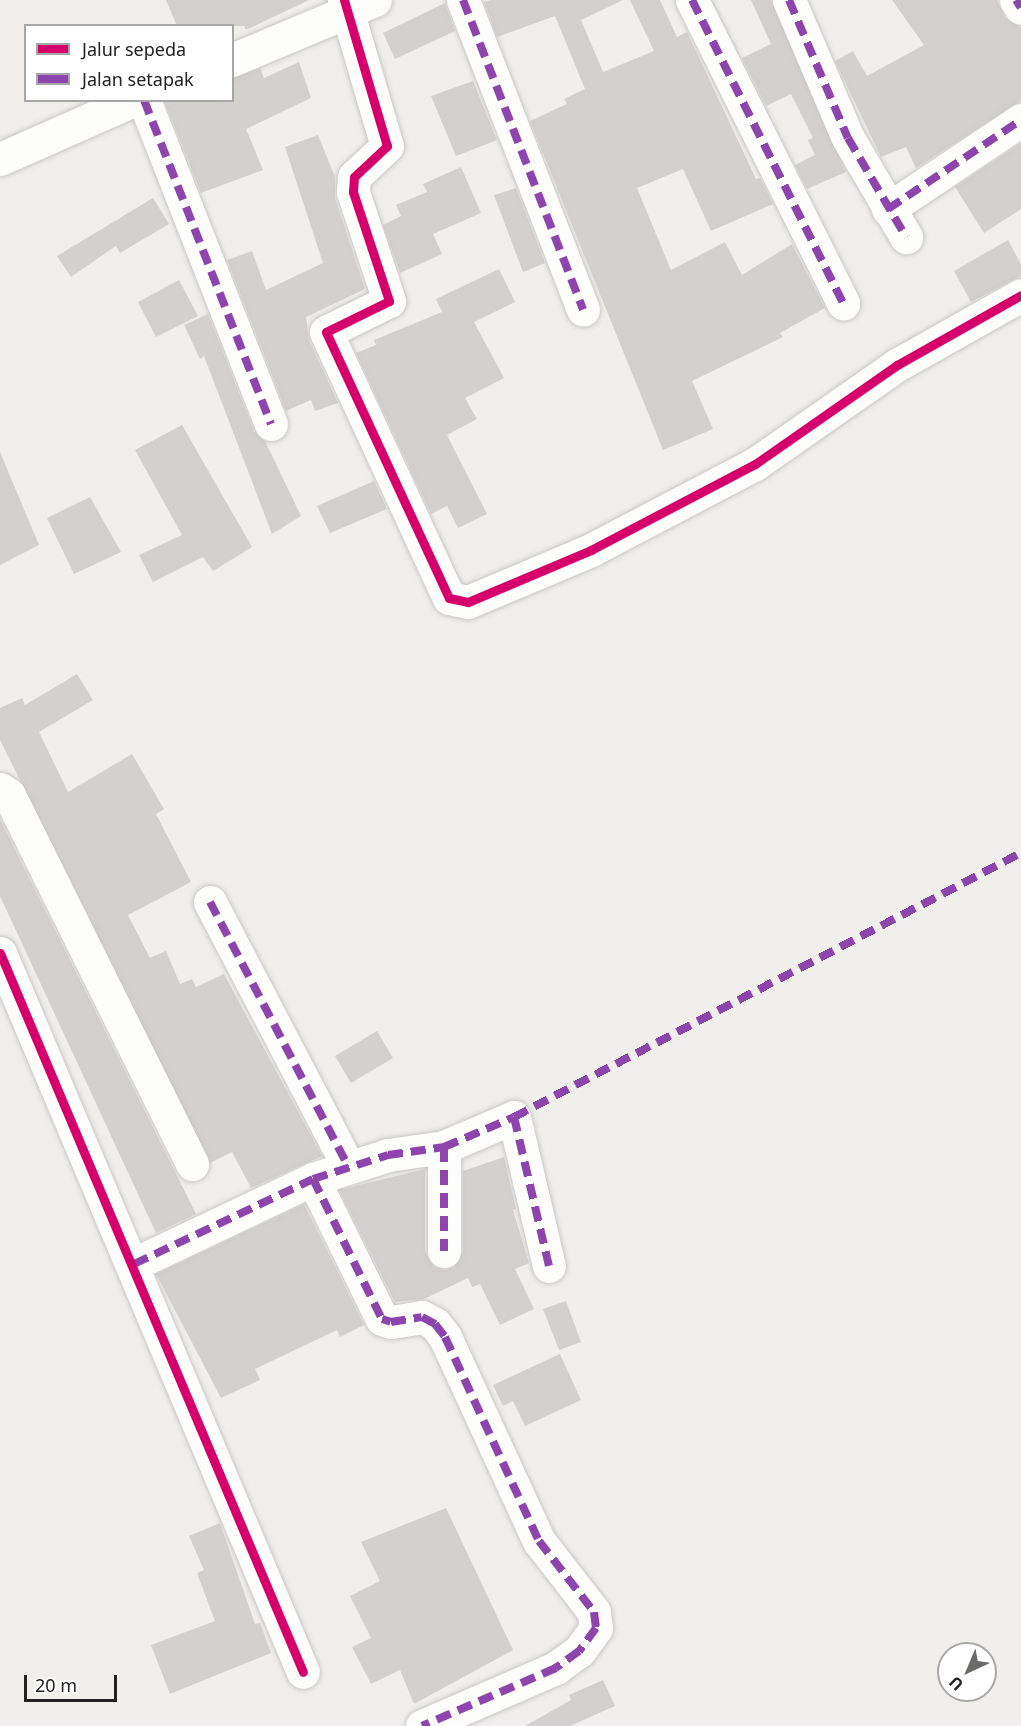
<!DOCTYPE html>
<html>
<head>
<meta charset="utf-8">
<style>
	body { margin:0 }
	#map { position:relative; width:1021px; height:1726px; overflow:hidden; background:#f0efeb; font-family:"Noto Sans",sans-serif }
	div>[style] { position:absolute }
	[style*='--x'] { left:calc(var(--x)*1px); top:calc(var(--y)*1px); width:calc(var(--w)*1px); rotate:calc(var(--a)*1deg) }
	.building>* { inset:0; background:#d3d1ce }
	.roads { filter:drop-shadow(0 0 2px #c9c8c7) drop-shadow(0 0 2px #c9c8c7) }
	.minor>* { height:33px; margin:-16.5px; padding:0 16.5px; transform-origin:16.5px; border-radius:16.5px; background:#fdfdfc }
	.tertiary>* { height:33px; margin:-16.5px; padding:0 16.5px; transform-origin:16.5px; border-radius:16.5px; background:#fdfdfc }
	.quiet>* { height:8px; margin-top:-4px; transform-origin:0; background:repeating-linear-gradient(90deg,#8e44ad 0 15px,transparent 0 23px) }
	.cycleway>* { height:9px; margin:-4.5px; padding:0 4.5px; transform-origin:4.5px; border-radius:4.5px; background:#d6006c }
	span { translate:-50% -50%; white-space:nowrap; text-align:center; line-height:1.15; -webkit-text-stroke:6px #fff; paint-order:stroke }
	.legend { position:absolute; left:24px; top:24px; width:210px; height:78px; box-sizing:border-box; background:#fff; border:2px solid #a7a7a7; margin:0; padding:8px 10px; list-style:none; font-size:18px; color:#222 }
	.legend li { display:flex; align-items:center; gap:12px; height:30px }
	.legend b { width:30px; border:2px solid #a7a7a7 }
	.north { position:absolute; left:937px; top:1642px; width:60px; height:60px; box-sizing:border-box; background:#fff; border:2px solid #a7a7a7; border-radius:50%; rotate:224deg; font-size:16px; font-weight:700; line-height:24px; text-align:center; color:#222 }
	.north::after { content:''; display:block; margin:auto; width:21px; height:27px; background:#6a6a68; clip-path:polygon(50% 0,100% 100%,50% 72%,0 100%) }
	.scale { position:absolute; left:24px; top:1675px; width:93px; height:27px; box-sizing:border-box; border:3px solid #222; border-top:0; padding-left:8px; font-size:18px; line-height:21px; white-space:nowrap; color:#222; -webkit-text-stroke:4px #fff; paint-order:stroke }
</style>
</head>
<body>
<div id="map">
	<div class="building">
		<i style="clip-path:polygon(166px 0,309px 0,246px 30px,244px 26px,177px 26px)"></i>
		<i style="clip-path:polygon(491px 0,623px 0,581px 20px,603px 72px,654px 51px,630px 0,660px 0,677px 37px,687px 32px,756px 179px,760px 178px,773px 204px,711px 231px,683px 169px,637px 188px,671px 270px,725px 242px,742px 275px,792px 244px,825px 308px,780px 333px,783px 337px,692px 381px,713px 429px,663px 450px,530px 121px,567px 104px,564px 99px,585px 89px,555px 16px,497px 37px,484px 2px)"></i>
		<i style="clip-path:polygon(751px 0,771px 0,846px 172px,807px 189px,795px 165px,815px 155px,808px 140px,813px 138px,791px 94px,766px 106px,742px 58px,771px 44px)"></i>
		<i style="clip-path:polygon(892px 0,997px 0,1005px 18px,1021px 27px,1021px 101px,916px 168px,906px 147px,881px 157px,835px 61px,853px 51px,867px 76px,924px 45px)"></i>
		<i style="clip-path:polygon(445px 3px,455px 31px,395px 59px,383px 33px)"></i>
		<i style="clip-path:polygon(299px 62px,311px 98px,246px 129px,263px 170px,201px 193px,164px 100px,232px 100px,232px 78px,260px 68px,264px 78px)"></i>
		<i style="clip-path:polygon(473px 81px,497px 140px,456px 156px,431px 96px)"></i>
		<i style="clip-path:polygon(318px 135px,335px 177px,335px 198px,365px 289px,306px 317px,309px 340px,338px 403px,315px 411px,311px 400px,286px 411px,227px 260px,252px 251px,266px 290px,323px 263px,285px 147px)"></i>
		<i style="clip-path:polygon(1021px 143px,1021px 209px,984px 233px,955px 187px)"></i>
		<i style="clip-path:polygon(461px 167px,481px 213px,433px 234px,442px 254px,400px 273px,383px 225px,401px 216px,396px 205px,427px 192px,423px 184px)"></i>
		<i style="clip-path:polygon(516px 188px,545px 263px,523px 272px,494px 195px)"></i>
		<i style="clip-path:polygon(153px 198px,169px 224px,120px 253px,116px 246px,71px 277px,57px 256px)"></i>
		<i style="clip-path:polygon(1008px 240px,1021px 264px,1021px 276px,971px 302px,954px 271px)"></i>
		<i style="clip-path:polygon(499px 269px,515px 302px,474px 322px,504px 378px,465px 398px,477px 419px,447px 435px,487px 514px,458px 528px,447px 506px,431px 514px,356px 353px,376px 345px,374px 340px,442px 312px,436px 299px)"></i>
		<i style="clip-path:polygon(179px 280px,198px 316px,156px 337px,138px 302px)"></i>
		<i style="clip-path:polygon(208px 314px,254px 431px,265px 441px,301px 516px,272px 534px,204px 356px,200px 359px,184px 325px)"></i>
		<i style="clip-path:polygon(182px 425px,252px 547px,213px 571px,203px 557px,153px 582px,139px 555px,182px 535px,135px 450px)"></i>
		<i style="clip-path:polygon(0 452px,39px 545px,0 565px)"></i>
		<i style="clip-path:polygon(374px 481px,387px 509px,330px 533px,317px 506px)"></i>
		<i style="clip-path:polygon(90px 497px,121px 552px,74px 574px,47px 518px)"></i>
		<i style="clip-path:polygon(77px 674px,93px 700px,39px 732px,68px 792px,132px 754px,164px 809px,156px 814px,191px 882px,128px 915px,150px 958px,166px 951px,180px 984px,192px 979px,196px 987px,224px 974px,322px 1156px,251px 1188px,232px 1152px,210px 1163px,0 740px,0 708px,22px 698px,25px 705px)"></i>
		<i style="clip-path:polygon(0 819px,196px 1214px,156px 1233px,0 896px)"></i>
		<i style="clip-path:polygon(377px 1031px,393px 1058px,351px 1083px,335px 1056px)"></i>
		<i style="clip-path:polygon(504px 1157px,516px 1209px,513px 1210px,529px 1263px,515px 1269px,534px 1309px,500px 1325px,480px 1284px,472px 1287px,468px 1278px,424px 1299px,395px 1302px,339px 1190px,425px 1169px,425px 1252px,434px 1267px,445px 1270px,454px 1267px,463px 1252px,463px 1171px)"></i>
		<i style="clip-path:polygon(304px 1204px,364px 1325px,340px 1337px,337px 1330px,255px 1369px,260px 1380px,221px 1398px,156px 1274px)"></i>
		<i style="clip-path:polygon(566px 1301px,581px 1342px,559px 1350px,543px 1309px)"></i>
		<i style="clip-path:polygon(560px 1354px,581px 1400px,525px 1426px,513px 1401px,503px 1406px,493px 1385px)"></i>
		<i style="clip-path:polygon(446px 1508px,513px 1650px,414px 1704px,400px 1670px,371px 1684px,352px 1647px,371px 1638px,350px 1596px,380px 1581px,361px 1542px)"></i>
		<i style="clip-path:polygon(220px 1523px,255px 1624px,260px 1623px,271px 1653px,170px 1694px,151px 1645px,215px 1621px,197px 1573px,204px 1570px,189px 1536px)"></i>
		<i style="clip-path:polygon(603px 1680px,615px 1706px,570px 1726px,525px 1726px,571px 1700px,569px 1695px)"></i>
	</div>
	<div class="roads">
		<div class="minor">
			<i style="--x:344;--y:0;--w:152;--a:73.6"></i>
			<i style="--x:387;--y:146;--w:45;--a:136.8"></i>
			<i style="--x:354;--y:177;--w:15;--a:94"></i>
			<i style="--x:353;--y:192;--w:115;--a:71.7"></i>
			<i style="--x:389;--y:301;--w:70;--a:153.8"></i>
			<i style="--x:326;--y:332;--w:293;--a:65.2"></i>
			<i style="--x:449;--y:598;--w:19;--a:12"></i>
			<i style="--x:468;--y:602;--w:134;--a:-22.9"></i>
			<i style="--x:591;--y:550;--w:185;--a:-27.7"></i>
			<i style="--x:755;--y:464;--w:173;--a:-34.9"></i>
			<i style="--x:897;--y:365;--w:142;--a:-29.4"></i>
			<i style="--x:463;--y:0;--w:332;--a:68.8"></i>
			<i style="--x:692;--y:0;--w:339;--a:63.5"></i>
			<i style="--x:789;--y:0;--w:150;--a:66.9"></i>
			<i style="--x:848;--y:138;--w:115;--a:59.6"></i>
			<i style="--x:1016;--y:0;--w:9;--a:58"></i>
			<i style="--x:144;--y:100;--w:348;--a:68.6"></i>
			<i style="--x:888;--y:209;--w:160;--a:-33.8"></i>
			<i style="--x:0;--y:789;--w:11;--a:34"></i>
			<i style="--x:9;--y:795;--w:412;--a:63.6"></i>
			<i style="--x:210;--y:902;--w:298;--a:62.4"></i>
			<i style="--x:0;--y:953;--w:780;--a:67.15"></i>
			<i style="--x:444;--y:1147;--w:104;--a:90"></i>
			<i style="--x:313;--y:1179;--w:156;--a:63.8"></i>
			<i style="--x:382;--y:1319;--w:9;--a:18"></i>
			<i style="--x:391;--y:1322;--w:31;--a:-9"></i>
			<i style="--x:422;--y:1317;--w:15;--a:28"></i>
			<i style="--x:435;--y:1324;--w:16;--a:52"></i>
			<i style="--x:445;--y:1337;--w:225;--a:65.3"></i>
			<i style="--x:539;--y:1541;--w:90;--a:52.2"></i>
			<i style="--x:594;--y:1612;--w:16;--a:83"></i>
			<i style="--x:596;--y:1628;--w:29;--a:126"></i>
			<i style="--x:579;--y:1651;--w:29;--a:144"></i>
			<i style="--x:556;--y:1668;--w:146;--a:156.6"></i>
			<i style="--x:134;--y:1264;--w:198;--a:-25.4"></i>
			<i style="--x:313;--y:1179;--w:79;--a:-17.7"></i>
			<i style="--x:388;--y:1155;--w:57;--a:-8.1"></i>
			<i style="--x:444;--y:1147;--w:76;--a:-23.2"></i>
			<i style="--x:514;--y:1117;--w:153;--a:76.8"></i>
		</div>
		<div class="tertiary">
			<i style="--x:232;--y:60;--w:155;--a:-22.8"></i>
			<i style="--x:0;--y:159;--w:146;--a:-23.8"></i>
		</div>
	</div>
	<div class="quiet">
		<i style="--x:463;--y:0;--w:332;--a:68.8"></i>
		<i style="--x:692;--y:0;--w:339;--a:63.5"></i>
		<i style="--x:789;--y:0;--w:150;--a:66.9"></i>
		<i style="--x:848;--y:138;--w:115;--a:59.6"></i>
		<i style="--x:1016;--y:0;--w:9;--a:58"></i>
		<i style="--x:144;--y:100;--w:348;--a:68.6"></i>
		<i style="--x:888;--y:209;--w:160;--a:-33.8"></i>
		<i style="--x:210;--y:902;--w:298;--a:62.4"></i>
		<i style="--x:514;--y:1117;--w:153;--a:76.8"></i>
		<i style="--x:444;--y:1147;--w:104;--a:90"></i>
		<i style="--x:313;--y:1179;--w:156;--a:63.8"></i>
		<i style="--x:382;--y:1319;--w:9;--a:18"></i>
		<i style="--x:391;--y:1322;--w:31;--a:-9"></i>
		<i style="--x:422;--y:1317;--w:15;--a:28"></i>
		<i style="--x:435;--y:1324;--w:16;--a:52"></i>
		<i style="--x:445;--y:1337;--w:225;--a:65.3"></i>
		<i style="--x:539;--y:1541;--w:90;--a:52.2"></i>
		<i style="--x:594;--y:1612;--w:16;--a:83"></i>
		<i style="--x:596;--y:1628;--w:29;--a:126"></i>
		<i style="--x:579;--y:1651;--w:29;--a:144"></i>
		<i style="--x:556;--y:1668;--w:146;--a:156.6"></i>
		<i style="--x:134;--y:1264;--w:198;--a:-25.4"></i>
		<i style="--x:313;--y:1179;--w:79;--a:-17.7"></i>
		<i style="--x:388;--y:1155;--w:57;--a:-8.1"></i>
		<i style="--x:444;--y:1147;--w:76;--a:-23.2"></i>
		<i style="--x:514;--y:1117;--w:572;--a:-27.51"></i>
	</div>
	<div class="cycleway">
		<i style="--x:344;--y:0;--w:152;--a:73.6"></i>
		<i style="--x:387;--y:146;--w:45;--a:136.8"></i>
		<i style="--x:354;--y:177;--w:15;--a:94"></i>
		<i style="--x:353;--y:192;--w:115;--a:71.7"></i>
		<i style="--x:389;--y:301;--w:70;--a:153.8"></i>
		<i style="--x:326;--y:332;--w:293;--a:65.2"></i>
		<i style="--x:449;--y:598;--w:19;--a:12"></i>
		<i style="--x:468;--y:602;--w:134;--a:-22.9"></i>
		<i style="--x:591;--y:550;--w:185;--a:-27.7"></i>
		<i style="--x:755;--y:464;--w:173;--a:-34.9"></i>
		<i style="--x:897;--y:365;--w:142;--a:-29.4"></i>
		<i style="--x:0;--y:953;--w:780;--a:67.15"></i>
	</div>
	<ul class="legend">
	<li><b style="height:8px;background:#d6006c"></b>Jalur sepeda</li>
	<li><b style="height:8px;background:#8e44ad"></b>Jalan setapak</li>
	</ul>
	<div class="north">U</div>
	<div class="scale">20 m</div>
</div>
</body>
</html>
